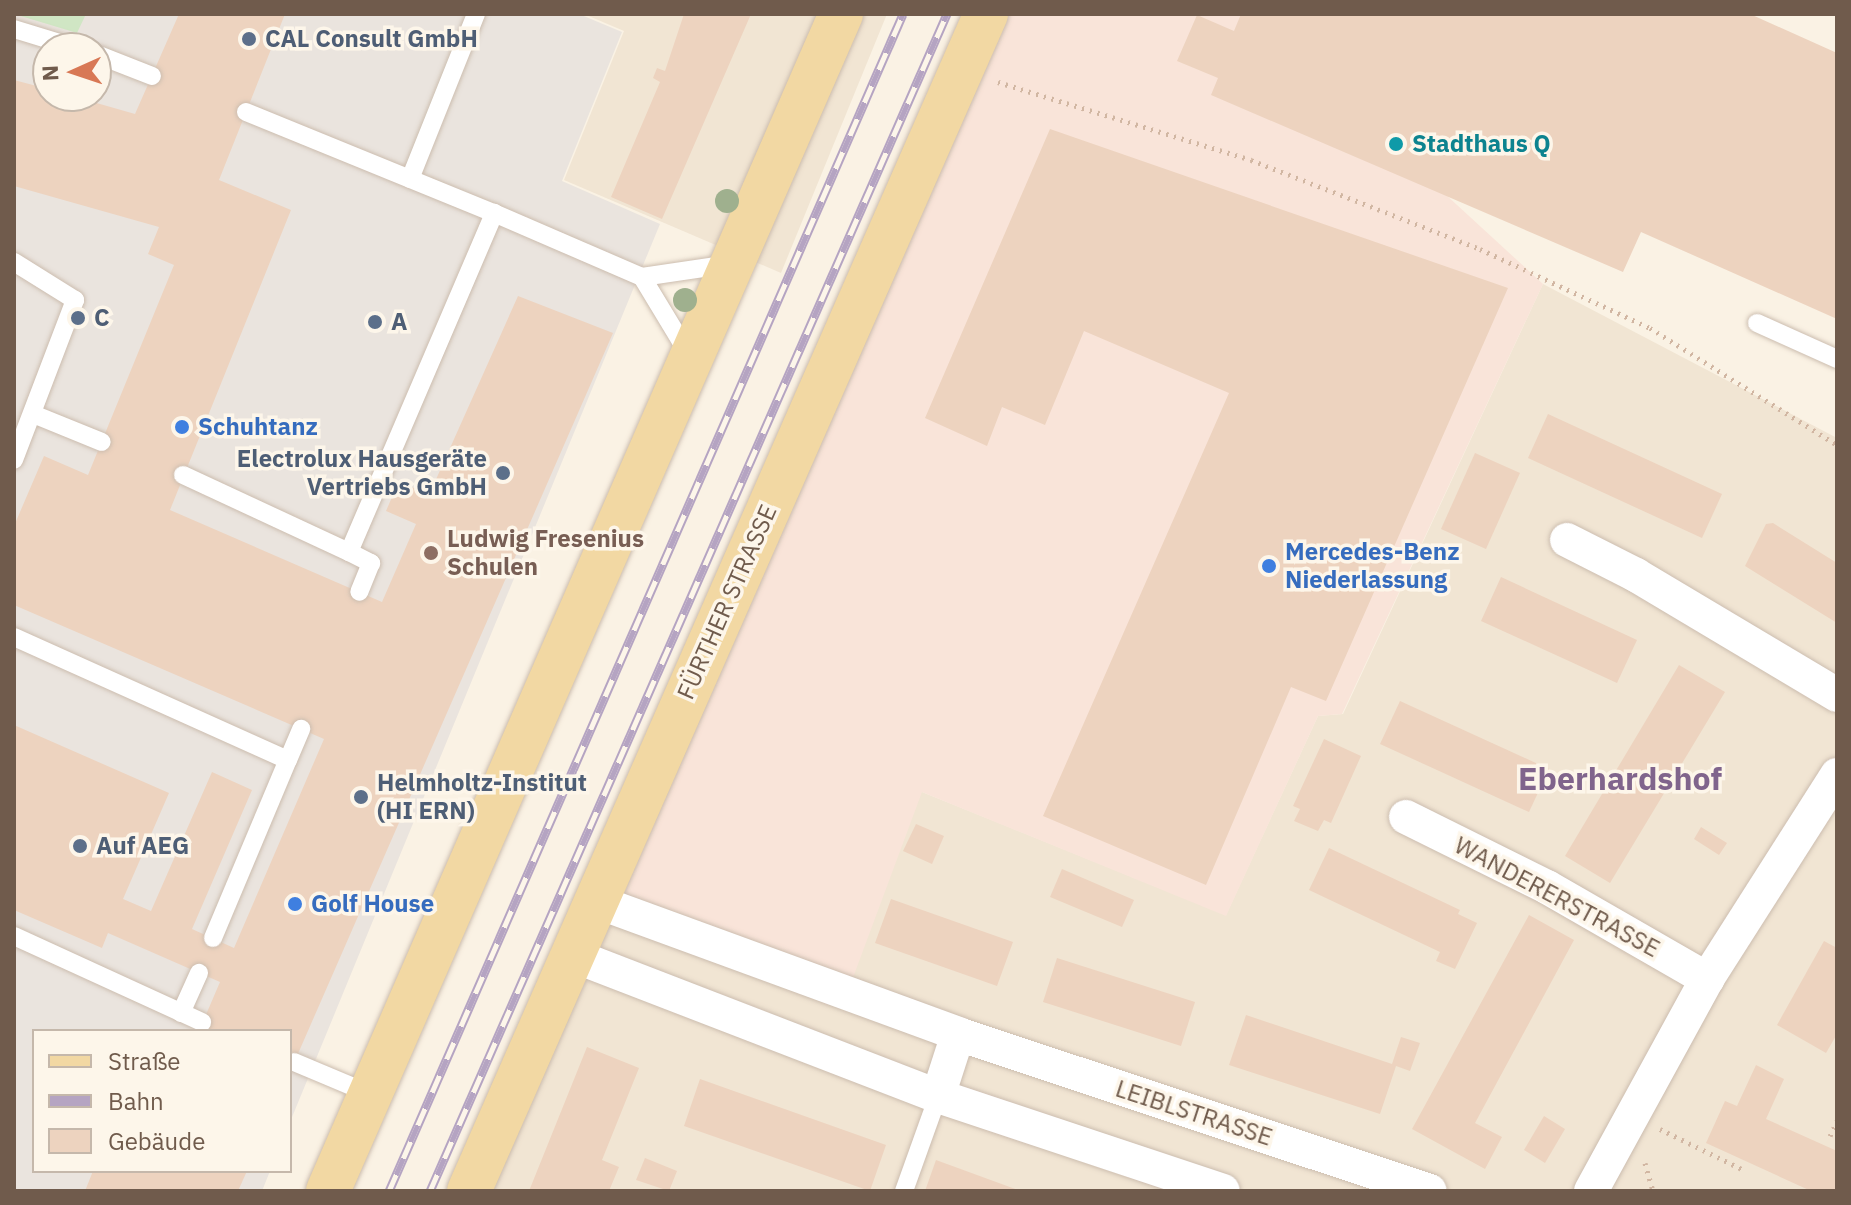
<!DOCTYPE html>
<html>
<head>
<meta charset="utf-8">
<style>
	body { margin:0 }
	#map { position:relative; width:1851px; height:1205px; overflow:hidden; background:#faf2e4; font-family:"IBM Plex Sans",sans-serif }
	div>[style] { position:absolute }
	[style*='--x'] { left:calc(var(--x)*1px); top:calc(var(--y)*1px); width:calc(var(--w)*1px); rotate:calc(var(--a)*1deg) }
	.residential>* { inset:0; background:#f1e5d3 }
	.commercial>* { inset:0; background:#f9e4d9 }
	.industrial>* { inset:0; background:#eae4de }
	.green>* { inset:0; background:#d0e6c4 }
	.building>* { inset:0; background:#edd3bf }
	.path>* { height:5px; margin-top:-2.5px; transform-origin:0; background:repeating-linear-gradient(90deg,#d1b6a2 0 2px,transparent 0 8px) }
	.roads { filter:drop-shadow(0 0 2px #ccbdaf) drop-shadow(0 0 2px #ccbdaf) }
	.service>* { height:18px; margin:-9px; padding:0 9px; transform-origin:9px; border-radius:9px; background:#fff }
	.minor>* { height:34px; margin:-17px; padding:0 17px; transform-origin:17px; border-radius:17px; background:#fff }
	.primary>* { height:44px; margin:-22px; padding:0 22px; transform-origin:22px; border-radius:22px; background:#f2d8a3 }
	.rail>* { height:9px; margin-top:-4.5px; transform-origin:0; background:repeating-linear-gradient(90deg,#fdf6ea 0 18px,#b5a4c2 0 36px); box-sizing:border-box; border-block:2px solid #b5a4c2 }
	.trees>* { width:24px; height:24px; margin:-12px; border-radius:50%; background:#9fb08e }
	.dots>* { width:22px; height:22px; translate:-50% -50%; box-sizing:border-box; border:4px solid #fdf6ea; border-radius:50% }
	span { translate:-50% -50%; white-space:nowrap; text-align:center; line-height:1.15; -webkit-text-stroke:7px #fdf6ea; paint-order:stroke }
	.service-label { font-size:24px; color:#4e5e75; font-weight:700 }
	.left { translate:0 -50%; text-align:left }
	.right { translate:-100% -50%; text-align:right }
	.culture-label { font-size:24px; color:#0d838f; font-weight:700 }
	.shop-label { font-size:24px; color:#366cbe; font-weight:700 }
	.education-label { font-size:24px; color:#785e54; font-weight:700 }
	.street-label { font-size:24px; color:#705b4c }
	.district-label { font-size:32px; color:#80648c; font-weight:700 }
	.frame { position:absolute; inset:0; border:16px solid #705b4c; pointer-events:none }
	.legend { position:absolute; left:32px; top:1029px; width:260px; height:144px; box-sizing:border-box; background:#fdf6ea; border:2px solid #c5b8ab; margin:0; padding:10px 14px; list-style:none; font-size:24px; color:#705b4c }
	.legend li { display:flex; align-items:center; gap:16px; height:40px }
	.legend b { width:40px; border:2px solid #c5b8ab }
	.north { position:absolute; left:32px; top:32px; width:80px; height:80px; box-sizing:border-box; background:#fdf6ea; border:2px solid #c5b8ab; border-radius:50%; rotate:267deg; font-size:22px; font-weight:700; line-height:32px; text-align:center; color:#705b4c }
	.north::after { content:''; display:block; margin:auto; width:28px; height:36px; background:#d87855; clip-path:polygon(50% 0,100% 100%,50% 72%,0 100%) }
</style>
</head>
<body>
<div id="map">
	<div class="residential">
		<i style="clip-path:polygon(584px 14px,887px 14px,781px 273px,564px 180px,624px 31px)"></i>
		<i style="clip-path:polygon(1543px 284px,1837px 438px,1837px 1191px,453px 1191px,572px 908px,922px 792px,1226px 915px,1318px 716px,1343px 714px)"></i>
	</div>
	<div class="commercial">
		<i style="clip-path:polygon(968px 14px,1523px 14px,1444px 193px,1543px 284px,1342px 714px,1318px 716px,1226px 916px,922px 792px,848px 991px,584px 883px)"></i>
	</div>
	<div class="industrial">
		<i style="clip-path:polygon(evenodd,14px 14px,579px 14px,622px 32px,562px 181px,660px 224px,290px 1122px,290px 1031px,34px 1031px,34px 1171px,270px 1171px,262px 1191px,14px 1191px,14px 14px,48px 48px,96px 48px,96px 96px,48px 96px,48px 48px)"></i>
	</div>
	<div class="green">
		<i style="clip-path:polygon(14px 14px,86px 14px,77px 33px)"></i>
	</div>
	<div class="building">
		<i style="clip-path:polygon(179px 14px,285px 14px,219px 180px,291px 210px,170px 510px,382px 602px,416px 524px,386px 511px,399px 481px,429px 495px,518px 296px,613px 333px,290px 1072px,290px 1031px,199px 1031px,220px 982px,108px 933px,102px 948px,14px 910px,14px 725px,169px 793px,123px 899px,151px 911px,212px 772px,252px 790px,192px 929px,234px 948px,324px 739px,14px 605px,14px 526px,44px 456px,88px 475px,174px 265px,148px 254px,159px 227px,14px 186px,14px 80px,48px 89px,48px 96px,72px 96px,135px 114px)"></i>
		<i style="clip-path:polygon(684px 14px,751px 14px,662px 219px,611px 197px,660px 82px,653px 78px,657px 68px,665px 71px)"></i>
		<i style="clip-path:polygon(1241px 14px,1750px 14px,1837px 53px,1837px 319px,1641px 232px,1623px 272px,1211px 95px,1218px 78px,1177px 61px,1197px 15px,1234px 31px)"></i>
		<i style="clip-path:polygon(1050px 129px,1508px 288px,1326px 701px,1291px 687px,1206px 885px,1043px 816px,1229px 393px,1084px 331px,1045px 425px,1002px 407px,987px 446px,925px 418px)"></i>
		<i style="clip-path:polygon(1548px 414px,1722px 494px,1702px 538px,1528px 458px)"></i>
		<i style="clip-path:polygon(1475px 453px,1520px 473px,1486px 549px,1441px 529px)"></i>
		<i style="clip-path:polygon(1773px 523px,1837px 563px,1837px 623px,1745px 566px,1766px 524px)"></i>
		<i style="clip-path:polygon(1501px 577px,1637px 640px,1617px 683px,1481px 621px)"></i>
		<i style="clip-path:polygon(1679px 665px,1725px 692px,1610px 883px,1565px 856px)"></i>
		<i style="clip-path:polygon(1400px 701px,1549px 769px,1529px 812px,1380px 744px)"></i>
		<i style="clip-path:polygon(1324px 739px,1361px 756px,1331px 823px,1324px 820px,1318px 831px,1294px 821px,1300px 809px,1293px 806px)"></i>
		<i style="clip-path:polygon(916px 824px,944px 836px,932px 864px,903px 851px)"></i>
		<i style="clip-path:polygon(1701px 827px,1727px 843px,1719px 855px,1694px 839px)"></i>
		<i style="clip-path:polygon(1329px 848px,1460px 910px,1458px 914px,1477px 923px,1455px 969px,1436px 961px,1440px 952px,1309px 890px)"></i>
		<i style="clip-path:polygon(1062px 869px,1134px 900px,1122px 927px,1050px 897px)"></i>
		<i style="clip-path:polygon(891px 899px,1013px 942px,997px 986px,875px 943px)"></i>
		<i style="clip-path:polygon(1529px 915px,1574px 940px,1475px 1123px,1502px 1137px,1485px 1169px,1412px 1129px)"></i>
		<i style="clip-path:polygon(1824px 941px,1837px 948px,1837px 1034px,1826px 1053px,1777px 1025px)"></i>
		<i style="clip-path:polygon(1057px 958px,1195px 1002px,1181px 1046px,1043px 1002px)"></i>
		<i style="clip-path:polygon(1246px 1015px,1392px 1064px,1401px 1037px,1420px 1043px,1410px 1071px,1396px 1066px,1380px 1114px,1229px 1065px)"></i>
		<i style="clip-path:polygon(587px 1047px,639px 1068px,602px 1160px,619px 1167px,609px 1191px,529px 1191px)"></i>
		<i style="clip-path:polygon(1756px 1065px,1784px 1079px,1766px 1119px,1837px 1151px,1837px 1191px,1811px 1191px,1706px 1143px,1725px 1101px,1737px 1106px)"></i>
		<i style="clip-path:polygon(700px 1079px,886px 1145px,870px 1191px,684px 1126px)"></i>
		<i style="clip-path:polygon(1544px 1116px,1565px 1129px,1545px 1163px,1524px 1150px)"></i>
		<i style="clip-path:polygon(645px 1158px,677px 1171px,669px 1191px,636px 1180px)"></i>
		<i style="clip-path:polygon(936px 1160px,1021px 1191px,925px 1191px)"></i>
		<i style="clip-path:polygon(93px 1171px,247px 1171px,238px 1191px,85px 1191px)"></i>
	</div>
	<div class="path">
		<i style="--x:998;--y:82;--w:265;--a:17.1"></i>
		<i style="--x:1251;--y:160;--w:246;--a:21.2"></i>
		<i style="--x:1480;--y:249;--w:187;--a:24.9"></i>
		<i style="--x:1650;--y:328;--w:221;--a:32"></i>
		<i style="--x:1660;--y:1129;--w:91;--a:26"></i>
		<i style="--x:1830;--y:1136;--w:17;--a:-65"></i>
		<i style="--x:1645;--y:1163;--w:29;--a:74"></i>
	</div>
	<div class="roads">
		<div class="service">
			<i style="--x:14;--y:29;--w:65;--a:17"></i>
			<i style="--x:96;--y:54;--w:60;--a:21.4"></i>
			<i style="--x:246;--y:112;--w:268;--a:22.2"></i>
			<i style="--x:410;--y:179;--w:178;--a:-68.2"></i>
			<i style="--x:14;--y:262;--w:72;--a:31.9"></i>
			<i style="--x:75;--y:300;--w:171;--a:110.9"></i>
			<i style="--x:1757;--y:323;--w:88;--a:24.2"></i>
			<i style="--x:688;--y:353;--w:89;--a:-121.2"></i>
			<i style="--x:642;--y:277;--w:89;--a:-8.4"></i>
			<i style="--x:33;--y:414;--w:74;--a:22.1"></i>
			<i style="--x:183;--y:475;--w:183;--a:24.9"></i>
			<i style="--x:349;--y:552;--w:369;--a:-66.8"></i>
			<i style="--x:494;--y:213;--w:161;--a:23.4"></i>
			<i style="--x:349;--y:552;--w:25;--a:27"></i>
			<i style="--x:371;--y:563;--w:31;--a:112"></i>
			<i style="--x:14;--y:637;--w:300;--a:24.2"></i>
			<i style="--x:288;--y:760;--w:34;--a:-67"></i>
			<i style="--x:14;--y:936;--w:207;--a:24.6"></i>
			<i style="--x:213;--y:938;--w:193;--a:-67.2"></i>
			<i style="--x:181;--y:1013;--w:44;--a:-65.8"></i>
			<i style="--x:294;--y:1062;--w:82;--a:22.8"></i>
			<i style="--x:904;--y:1191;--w:101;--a:-70.3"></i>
		</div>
		<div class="minor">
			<i style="--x:1567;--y:540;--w:77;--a:26.9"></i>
			<i style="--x:1636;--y:575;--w:234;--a:30.8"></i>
			<i style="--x:1406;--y:817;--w:157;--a:26.4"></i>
			<i style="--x:1547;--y:887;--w:185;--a:29.9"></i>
			<i style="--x:595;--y:901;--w:387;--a:20.1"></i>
			<i style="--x:958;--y:1034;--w:497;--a:18.4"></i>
			<i style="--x:572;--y:955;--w:392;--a:21.1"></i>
			<i style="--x:938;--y:1096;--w:300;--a:18.4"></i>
			<i style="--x:938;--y:1096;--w:65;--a:-72.1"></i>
			<i style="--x:1591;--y:1191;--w:242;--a:-61.3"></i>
			<i style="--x:1707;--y:979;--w:242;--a:-57.5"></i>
		</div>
		<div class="primary">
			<i style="--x:328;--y:1191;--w:1284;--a:-66.45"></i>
			<i style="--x:469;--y:1191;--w:1286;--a:-66.29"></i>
		</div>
	</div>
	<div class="rail">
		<i style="--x:389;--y:1191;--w:1284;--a:-66.41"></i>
		<i style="--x:430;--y:1191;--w:1286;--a:-66.29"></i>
	</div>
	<div class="trees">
		<i style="left:727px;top:201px"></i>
		<i style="left:685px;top:300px"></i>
	</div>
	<div class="dots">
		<i style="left:249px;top:39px;background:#5c6f8a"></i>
		<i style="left:1396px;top:144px;background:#0f9aa8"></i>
		<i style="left:78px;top:318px;background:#5c6f8a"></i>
		<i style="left:375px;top:322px;background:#5c6f8a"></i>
		<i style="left:182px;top:427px;background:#3f7fe0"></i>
		<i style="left:503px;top:473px;background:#5c6f8a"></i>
		<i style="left:431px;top:553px;background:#8d6e63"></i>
		<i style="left:1269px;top:566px;background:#3f7fe0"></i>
		<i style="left:361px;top:797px;background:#5c6f8a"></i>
		<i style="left:80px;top:846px;background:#5c6f8a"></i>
		<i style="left:295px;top:904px;background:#3f7fe0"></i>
	</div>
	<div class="service-label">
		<span class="left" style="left:265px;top:39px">CAL Consult GmbH</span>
		<span class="left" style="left:94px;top:318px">C</span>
		<span class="left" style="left:391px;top:322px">A</span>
		<span class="right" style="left:487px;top:473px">Electrolux Hausgeräte<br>Vertriebs GmbH</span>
		<span class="left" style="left:377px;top:797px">Helmholtz-Institut<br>(HI ERN)</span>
		<span class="left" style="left:96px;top:846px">Auf AEG</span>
	</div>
	<div class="culture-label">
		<span class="left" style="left:1412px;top:144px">Stadthaus Q</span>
	</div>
	<div class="shop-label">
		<span class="left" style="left:198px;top:427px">Schuhtanz</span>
		<span class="left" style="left:1285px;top:566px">Mercedes-Benz<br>Niederlassung</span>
		<span class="left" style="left:311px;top:904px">Golf House</span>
	</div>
	<div class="education-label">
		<span class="left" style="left:447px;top:553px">Ludwig Fresenius<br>Schulen</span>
	</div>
	<div class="street-label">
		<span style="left:727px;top:602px;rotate:-66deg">FÜRTHER STRASSE</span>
		<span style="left:1557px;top:897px;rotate:28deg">WANDERERSTRASSE</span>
		<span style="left:1194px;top:1113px;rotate:18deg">LEIBLSTRASSE</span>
	</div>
	<div class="district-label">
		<span style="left:1620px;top:778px">Eberhardshof</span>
	</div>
	<div class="frame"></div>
	<ul class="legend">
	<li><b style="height:10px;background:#f2d8a3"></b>Straße</li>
	<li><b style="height:10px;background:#b5a4c2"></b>Bahn</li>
	<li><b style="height:22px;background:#edd3bf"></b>Gebäude</li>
	</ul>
	<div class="north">N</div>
</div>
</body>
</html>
